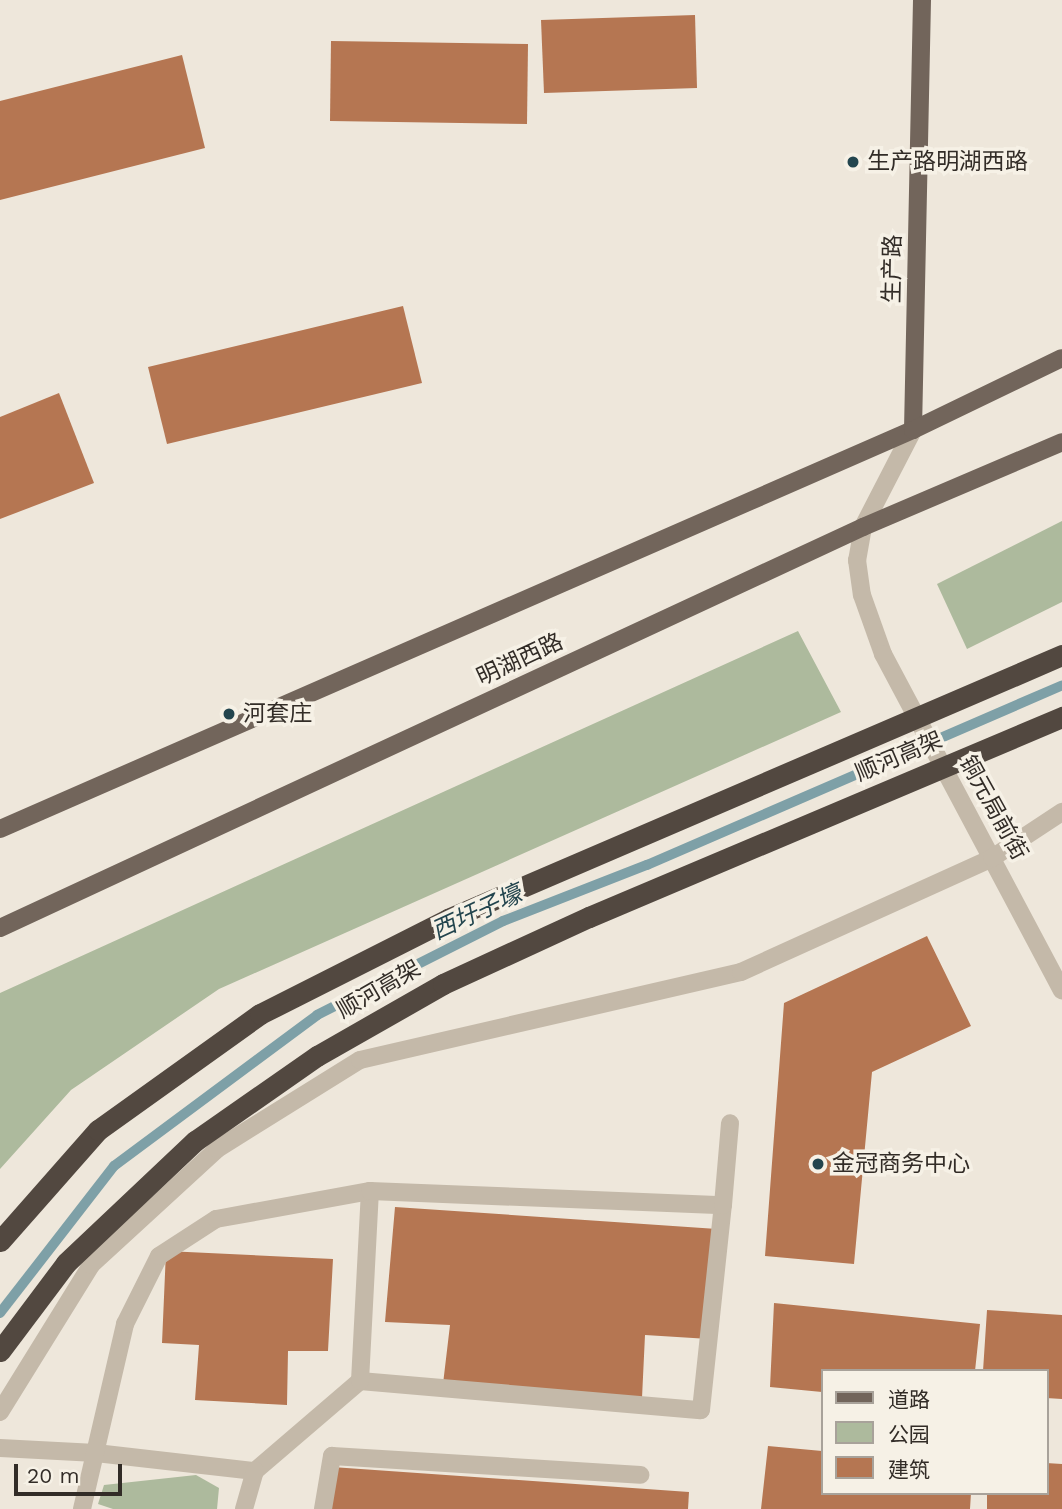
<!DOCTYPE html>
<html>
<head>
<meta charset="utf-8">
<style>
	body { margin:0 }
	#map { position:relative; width:1062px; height:1509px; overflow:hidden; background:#eee7db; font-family:"Work Sans","Noto Sans SC",sans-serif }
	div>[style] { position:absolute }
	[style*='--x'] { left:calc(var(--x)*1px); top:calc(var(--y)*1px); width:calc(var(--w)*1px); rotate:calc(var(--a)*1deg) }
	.green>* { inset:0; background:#adba9d }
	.stream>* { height:10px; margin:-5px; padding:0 5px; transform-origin:5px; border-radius:5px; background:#7ea0a7 }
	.building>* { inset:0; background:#b57652 }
	.minor>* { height:18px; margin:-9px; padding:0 9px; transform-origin:9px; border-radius:9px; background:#c4b9a9 }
	.major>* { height:18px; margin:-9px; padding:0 9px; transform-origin:9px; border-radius:9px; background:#72655b }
	.highway-bridge>* { height:21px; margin:-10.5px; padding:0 10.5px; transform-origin:10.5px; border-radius:10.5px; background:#524840 }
	.dots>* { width:19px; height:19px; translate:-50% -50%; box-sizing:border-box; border:4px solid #f6f1e6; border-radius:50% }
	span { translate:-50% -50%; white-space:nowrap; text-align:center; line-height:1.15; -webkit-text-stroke:7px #f6f1e6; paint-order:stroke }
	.poi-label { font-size:23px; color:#322c27 }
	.left { translate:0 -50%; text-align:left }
	.street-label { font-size:23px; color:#322c27 }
	.water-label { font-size:24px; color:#23454e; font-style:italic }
	.legend { position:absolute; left:821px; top:1369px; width:228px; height:126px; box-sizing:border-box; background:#f6f1e6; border:2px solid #a8a29a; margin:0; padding:9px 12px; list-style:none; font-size:21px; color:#322c27 }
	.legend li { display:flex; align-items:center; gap:14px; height:35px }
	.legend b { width:35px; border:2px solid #a8a29a }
	.scale { position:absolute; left:14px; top:1464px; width:108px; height:32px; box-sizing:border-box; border:4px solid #322c27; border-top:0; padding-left:9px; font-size:21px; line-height:24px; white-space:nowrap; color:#322c27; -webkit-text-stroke:5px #f6f1e6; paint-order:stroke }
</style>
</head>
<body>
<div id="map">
	<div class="green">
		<i style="clip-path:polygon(1062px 521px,1062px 602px,967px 649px,937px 584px)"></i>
		<i style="clip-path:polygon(798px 631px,841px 712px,219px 989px,71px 1090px,0 1169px,0 993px)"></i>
		<i style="clip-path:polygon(196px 1475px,219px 1488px,217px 1509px,113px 1509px,98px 1504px,104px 1485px)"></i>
	</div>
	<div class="stream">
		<i style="--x:0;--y:1313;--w:186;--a:-52.2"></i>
		<i style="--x:114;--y:1166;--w:253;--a:-36.6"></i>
		<i style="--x:317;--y:1015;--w:208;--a:-26.8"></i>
		<i style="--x:503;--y:921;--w:155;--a:-21.3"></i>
		<i style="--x:647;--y:865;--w:452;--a:-23.4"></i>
	</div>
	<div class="building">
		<i style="clip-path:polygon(695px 15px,697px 88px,544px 93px,541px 20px)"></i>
		<i style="clip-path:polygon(331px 41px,528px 44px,527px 124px,330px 121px)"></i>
		<i style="clip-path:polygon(182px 55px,205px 148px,0 200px,0 101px)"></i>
		<i style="clip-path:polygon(403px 306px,422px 383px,167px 444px,148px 367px)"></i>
		<i style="clip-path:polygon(59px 393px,94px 483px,0 519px,0 417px)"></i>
		<i style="clip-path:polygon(927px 936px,971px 1026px,872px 1072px,854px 1264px,765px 1256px,784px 1003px)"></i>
		<i style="clip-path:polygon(395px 1207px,717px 1229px,709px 1339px,645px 1335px,642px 1398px,443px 1384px,450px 1325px,385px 1322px)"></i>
		<i style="clip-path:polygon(166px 1251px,333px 1259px,328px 1351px,288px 1351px,287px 1405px,195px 1400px,199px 1345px,162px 1343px)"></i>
		<i style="clip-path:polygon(774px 1303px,980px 1324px,975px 1371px,822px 1371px,822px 1392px,770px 1387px)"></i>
		<i style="clip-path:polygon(987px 1310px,1062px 1315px,1062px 1399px,1046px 1398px,1046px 1371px,983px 1371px)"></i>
		<i style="clip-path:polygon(768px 1446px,822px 1451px,822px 1493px,971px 1493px,970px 1509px,761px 1509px)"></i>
		<i style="clip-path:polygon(1046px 1463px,1062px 1464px,1062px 1509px,987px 1509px,987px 1493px,1046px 1493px)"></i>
		<i style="clip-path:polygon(332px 1467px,689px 1492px,688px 1509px,330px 1509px)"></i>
	</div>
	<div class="minor">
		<i style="--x:913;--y:430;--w:109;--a:117.3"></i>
		<i style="--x:863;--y:527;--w:34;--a:100"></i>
		<i style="--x:857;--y:560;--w:35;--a:82"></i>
		<i style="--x:862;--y:595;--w:63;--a:70.4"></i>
		<i style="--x:883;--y:654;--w:381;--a:62"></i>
		<i style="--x:360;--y:1381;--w:342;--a:4.9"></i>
		<i style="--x:701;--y:1410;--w:206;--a:-83.9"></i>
		<i style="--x:0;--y:1412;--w:173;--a:-58.2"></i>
		<i style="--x:91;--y:1265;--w:171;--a:-42.6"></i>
		<i style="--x:217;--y:1149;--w:168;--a:-31.9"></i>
		<i style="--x:360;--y:1060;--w:391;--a:-13"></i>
		<i style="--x:741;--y:972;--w:276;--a:-24.4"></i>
		<i style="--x:992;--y:858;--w:84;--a:-33.3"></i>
		<i style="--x:0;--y:1448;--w:96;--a:3"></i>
		<i style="--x:96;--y:1453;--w:160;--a:6.5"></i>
		<i style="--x:255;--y:1471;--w:138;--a:-40.6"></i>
		<i style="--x:360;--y:1381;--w:190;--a:-87"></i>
		<i style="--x:82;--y:1509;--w:190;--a:-76.9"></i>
		<i style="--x:125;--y:1324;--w:76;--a:-63.4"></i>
		<i style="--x:159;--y:1256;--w:68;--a:-33"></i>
		<i style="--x:216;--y:1219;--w:157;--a:-10.3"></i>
		<i style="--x:370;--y:1191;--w:353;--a:2.3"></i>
		<i style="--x:723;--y:1205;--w:82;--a:-85.1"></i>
		<i style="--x:244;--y:1509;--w:40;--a:-74"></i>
		<i style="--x:323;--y:1509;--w:54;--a:-80.4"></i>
		<i style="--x:332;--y:1456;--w:309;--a:3.5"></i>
	</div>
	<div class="major">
		<i style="--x:913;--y:430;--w:430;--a:-88.8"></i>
		<i style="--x:0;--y:829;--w:996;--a:-23.61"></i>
		<i style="--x:913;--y:430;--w:165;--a:-25.8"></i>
		<i style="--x:0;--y:928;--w:952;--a:-24.92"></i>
		<i style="--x:863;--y:527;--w:216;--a:-23.1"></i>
	</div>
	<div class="highway-bridge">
		<i style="--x:0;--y:1241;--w:148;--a:-48.6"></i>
		<i style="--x:98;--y:1130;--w:199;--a:-35.6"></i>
		<i style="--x:260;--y:1014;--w:211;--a:-26.8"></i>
		<i style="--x:448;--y:919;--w:668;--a:-23.27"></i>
		<i style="--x:0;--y:1351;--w:110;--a:-53.1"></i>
		<i style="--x:66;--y:1263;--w:178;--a:-43.4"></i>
		<i style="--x:195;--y:1141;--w:149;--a:-34.9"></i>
		<i style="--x:317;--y:1056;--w:145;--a:-29.7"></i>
		<i style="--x:443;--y:984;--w:161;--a:-24.7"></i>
		<i style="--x:589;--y:917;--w:514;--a:-22.92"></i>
	</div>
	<div class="dots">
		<i style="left:853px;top:162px;background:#23454e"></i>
		<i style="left:229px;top:714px;background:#23454e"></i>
		<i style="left:818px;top:1164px;background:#23454e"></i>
	</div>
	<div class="poi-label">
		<span class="left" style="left:867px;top:162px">生产路明湖西路</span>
		<span class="left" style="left:243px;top:714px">河套庄</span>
		<span class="left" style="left:832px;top:1164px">金冠商务中心</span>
	</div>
	<div class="street-label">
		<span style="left:893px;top:269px;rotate:-89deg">生产路</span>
		<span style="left:520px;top:660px;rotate:-25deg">明湖西路</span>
		<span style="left:899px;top:757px;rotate:-23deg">顺河高架</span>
		<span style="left:993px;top:808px;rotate:61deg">铜元局前街</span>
		<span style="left:379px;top:990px;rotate:-30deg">顺河高架</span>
	</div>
	<div class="water-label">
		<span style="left:477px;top:913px;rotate:-25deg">西圩子壕</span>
	</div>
	<ul class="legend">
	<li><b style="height:9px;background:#72655b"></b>道路</li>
	<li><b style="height:19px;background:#adba9d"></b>公园</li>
	<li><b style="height:19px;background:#b57652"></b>建筑</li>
	</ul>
	<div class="scale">20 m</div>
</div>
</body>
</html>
